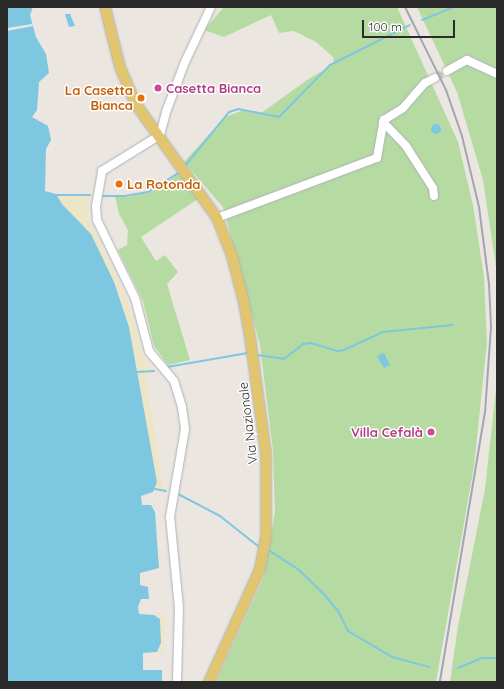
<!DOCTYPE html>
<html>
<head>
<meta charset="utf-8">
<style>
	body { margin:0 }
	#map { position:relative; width:504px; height:689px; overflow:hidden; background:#ebe6df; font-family:Quicksand,sans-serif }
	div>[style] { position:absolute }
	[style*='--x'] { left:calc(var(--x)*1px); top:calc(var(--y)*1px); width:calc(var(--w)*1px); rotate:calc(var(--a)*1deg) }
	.green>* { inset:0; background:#b6dba2 }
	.sand>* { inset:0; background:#ece6c6 }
	.water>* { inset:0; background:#7ec7e1 }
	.round { border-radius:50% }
	.pier>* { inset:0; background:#ebe6df }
	.stream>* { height:2px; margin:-1px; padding:0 1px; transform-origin:1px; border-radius:1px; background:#7ec7e1 }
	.minor-tunnel>* { height:8px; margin-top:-4px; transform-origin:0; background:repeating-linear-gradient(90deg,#c5c1bb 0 8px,transparent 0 12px) }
	.roads { filter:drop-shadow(0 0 1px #afb1ba) drop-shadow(0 0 1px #afb1ba) }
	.minor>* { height:8px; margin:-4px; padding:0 4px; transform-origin:4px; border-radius:4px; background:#fff }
	.major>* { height:10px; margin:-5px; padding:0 5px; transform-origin:5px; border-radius:5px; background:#e1c66f }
	.rail>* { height:2px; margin:-1px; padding:0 1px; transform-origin:1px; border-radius:1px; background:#a2a5b3 }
	.dots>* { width:11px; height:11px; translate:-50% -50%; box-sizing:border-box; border:2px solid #fff; border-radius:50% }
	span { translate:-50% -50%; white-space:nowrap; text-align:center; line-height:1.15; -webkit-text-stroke:3px #fff; paint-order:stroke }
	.hotel-label { font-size:13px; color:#b23c85; font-weight:700 }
	.left { translate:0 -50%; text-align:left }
	.right { translate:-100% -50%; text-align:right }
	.food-label { font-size:13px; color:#c56008; font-weight:700 }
	.street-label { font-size:13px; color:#2b2b2b }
	.frame { position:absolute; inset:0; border:8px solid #2b2b2b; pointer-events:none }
	.scale { position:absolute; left:362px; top:20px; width:93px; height:18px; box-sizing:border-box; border:2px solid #2b2b2b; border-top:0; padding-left:5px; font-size:12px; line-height:14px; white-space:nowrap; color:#2b2b2b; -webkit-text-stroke:3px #fff; paint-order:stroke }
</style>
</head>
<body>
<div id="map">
	<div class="green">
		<i style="clip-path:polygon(224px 7px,397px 7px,458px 142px,473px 205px,484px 277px,487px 342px,474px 466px,436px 682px,216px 682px,263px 579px,275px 512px,273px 450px,260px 345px,223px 207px,184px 162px,225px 117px,244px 110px,260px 114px,307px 80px,334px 64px,333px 57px,316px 42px,294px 31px,279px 33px,271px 15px,224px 37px,204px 30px)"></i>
		<i style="clip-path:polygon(417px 7px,497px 7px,497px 274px,483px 180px,457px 92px)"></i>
		<i style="clip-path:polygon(179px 171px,198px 199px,141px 237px,156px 261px,165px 255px,178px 272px,167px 284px,190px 360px,168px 365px,154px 346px,143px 301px,118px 250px,127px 245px,128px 230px,119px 214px,115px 197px,128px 197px,155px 190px,172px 179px)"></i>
		<i style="clip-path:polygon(497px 380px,497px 682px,450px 682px,458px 626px,485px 489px)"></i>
	</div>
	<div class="sand">
		<i style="clip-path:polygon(56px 194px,90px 195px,87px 211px,90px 224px,127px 300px,143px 356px,152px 371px,147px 378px,148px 389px,163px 489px,154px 491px,157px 482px,129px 327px,116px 286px,91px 234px,62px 204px)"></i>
		<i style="clip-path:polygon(157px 612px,165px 615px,164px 653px,157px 653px,161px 648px,162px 641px,160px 618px)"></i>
	</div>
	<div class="water">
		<i style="clip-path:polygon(7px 7px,33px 7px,30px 15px,36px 37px,46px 54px,49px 73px,39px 82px,37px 110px,32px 117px,48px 126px,51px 140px,46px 149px,45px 191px,56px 194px,62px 204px,91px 234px,114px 282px,129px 327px,157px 482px,153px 492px,141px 496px,142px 505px,151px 505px,155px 512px,159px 568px,140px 573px,140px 585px,148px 587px,149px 599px,141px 599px,138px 607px,139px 614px,154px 615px,160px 619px,161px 643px,157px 652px,143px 653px,143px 670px,162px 670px,162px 682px,7px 682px)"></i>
		<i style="clip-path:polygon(65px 14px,70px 14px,75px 26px,69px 27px)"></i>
		<i class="round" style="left:431px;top:124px;width:10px;height:10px"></i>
		<i style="clip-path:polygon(384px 353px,390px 365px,384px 368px,377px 356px)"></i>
	</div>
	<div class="pier">
		<i style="clip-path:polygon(32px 24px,33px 26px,7px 31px,7px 28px)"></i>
	</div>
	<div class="stream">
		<i style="--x:422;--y:20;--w:35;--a:-22"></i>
		<i style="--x:184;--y:167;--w:71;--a:-50.7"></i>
		<i style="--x:229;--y:112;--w:9;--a:-18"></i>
		<i style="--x:238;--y:109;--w:42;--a:11"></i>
		<i style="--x:279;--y:117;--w:73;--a:-45.6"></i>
		<i style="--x:330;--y:65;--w:89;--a:-26.6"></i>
		<i style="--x:57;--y:195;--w:33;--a:0"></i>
		<i style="--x:101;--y:196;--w:24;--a:0"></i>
		<i style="--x:125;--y:196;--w:23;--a:-10"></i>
		<i style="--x:148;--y:192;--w:38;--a:-32"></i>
		<i style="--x:257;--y:355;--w:27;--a:8"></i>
		<i style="--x:284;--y:359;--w:24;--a:-38"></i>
		<i style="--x:303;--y:344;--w:8;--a:-7"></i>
		<i style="--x:311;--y:343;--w:27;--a:17"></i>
		<i style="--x:337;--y:351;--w:7;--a:-8"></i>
		<i style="--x:344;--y:350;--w:43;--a:-24.8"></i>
		<i style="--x:383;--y:332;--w:70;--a:-5.7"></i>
		<i style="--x:167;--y:367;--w:82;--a:-9.8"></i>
		<i style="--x:136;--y:372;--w:18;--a:-3"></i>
		<i style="--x:155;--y:489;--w:11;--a:10"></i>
		<i style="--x:178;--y:494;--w:47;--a:27.6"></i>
		<i style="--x:220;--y:516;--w:48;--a:38.3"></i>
		<i style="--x:270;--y:551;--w:35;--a:33"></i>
		<i style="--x:299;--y:570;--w:32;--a:44"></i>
		<i style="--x:322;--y:592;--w:25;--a:50"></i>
		<i style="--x:338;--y:611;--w:22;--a:63"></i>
		<i style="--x:348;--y:631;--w:51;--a:30.6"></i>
		<i style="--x:392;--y:657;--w:39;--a:15"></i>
		<i style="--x:458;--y:668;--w:25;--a:-23"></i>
		<i style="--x:481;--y:658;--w:16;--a:0"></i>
	</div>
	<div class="minor-tunnel">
		<i style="--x:435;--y:78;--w:14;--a:-30"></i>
	</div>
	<div class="roads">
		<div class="minor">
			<i style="--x:447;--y:71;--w:23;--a:-29"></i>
			<i style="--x:467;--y:60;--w:33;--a:25"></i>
			<i style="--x:383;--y:122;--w:33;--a:46"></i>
			<i style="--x:406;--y:146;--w:50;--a:57.3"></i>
			<i style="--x:433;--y:188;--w:8;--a:83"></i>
			<i style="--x:217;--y:218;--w:171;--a:-20.6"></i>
			<i style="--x:377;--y:158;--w:39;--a:-80"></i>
			<i style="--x:384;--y:120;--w:22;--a:-32"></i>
			<i style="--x:403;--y:108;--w:33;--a:-49"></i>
			<i style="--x:425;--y:83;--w:11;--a:-27"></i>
			<i style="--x:177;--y:682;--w:74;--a:-88.5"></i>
			<i style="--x:179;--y:608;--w:91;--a:-95.6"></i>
			<i style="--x:170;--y:517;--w:89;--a:-80.3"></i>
			<i style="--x:185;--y:429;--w:22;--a:-98"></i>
			<i style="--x:182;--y:407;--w:27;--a:-107"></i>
			<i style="--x:174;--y:381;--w:39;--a:-130"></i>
			<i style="--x:149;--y:351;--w:55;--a:-104.8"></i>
			<i style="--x:135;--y:298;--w:87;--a:-116"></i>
			<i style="--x:97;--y:220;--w:14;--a:-94"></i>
			<i style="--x:96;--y:206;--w:36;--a:-80"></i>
			<i style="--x:102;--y:171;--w:68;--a:-31.8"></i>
			<i style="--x:160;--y:135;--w:24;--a:-75"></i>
			<i style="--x:166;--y:112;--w:53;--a:-69.2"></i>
			<i style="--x:185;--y:62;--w:61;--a:-64.7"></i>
		</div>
		<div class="major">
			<i style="--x:105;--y:7;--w:62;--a:76"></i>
			<i style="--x:120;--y:67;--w:39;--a:67"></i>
			<i style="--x:135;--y:103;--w:141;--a:54.5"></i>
			<i style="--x:217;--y:218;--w:41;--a:68.5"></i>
			<i style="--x:232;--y:256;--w:49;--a:75.7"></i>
			<i style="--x:244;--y:303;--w:35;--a:80"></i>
			<i style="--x:250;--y:337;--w:118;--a:82.2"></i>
			<i style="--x:266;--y:454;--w:83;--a:90"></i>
			<i style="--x:266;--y:537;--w:33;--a:101"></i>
			<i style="--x:260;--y:569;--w:124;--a:114.3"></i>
		</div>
	</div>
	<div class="rail">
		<i style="--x:405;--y:7;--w:93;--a:63.7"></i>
		<i style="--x:446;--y:90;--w:49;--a:70.8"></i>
		<i style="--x:462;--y:136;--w:73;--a:76.5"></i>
		<i style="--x:479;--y:207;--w:78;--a:82.6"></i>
		<i style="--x:489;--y:284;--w:43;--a:87.3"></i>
		<i style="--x:491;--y:327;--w:85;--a:94"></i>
		<i style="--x:485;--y:412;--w:274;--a:99.5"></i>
	</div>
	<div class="dots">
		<i style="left:158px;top:88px;background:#d1479c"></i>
		<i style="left:141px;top:98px;background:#e8710a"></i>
		<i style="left:119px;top:184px;background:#e8710a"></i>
		<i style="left:431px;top:432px;background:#d1479c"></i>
	</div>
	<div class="hotel-label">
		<span class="left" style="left:166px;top:88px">Casetta Bianca</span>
		<span class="right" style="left:423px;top:432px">Villa Cefalà</span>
	</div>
	<div class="food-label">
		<span class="right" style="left:133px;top:98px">La Casetta<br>Bianca</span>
		<span class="left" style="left:127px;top:184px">La Rotonda</span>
	</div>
	<div class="street-label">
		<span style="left:248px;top:423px;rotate:-97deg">Via Nazionale</span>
	</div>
	<div class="frame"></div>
	<div class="scale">100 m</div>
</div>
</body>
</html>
